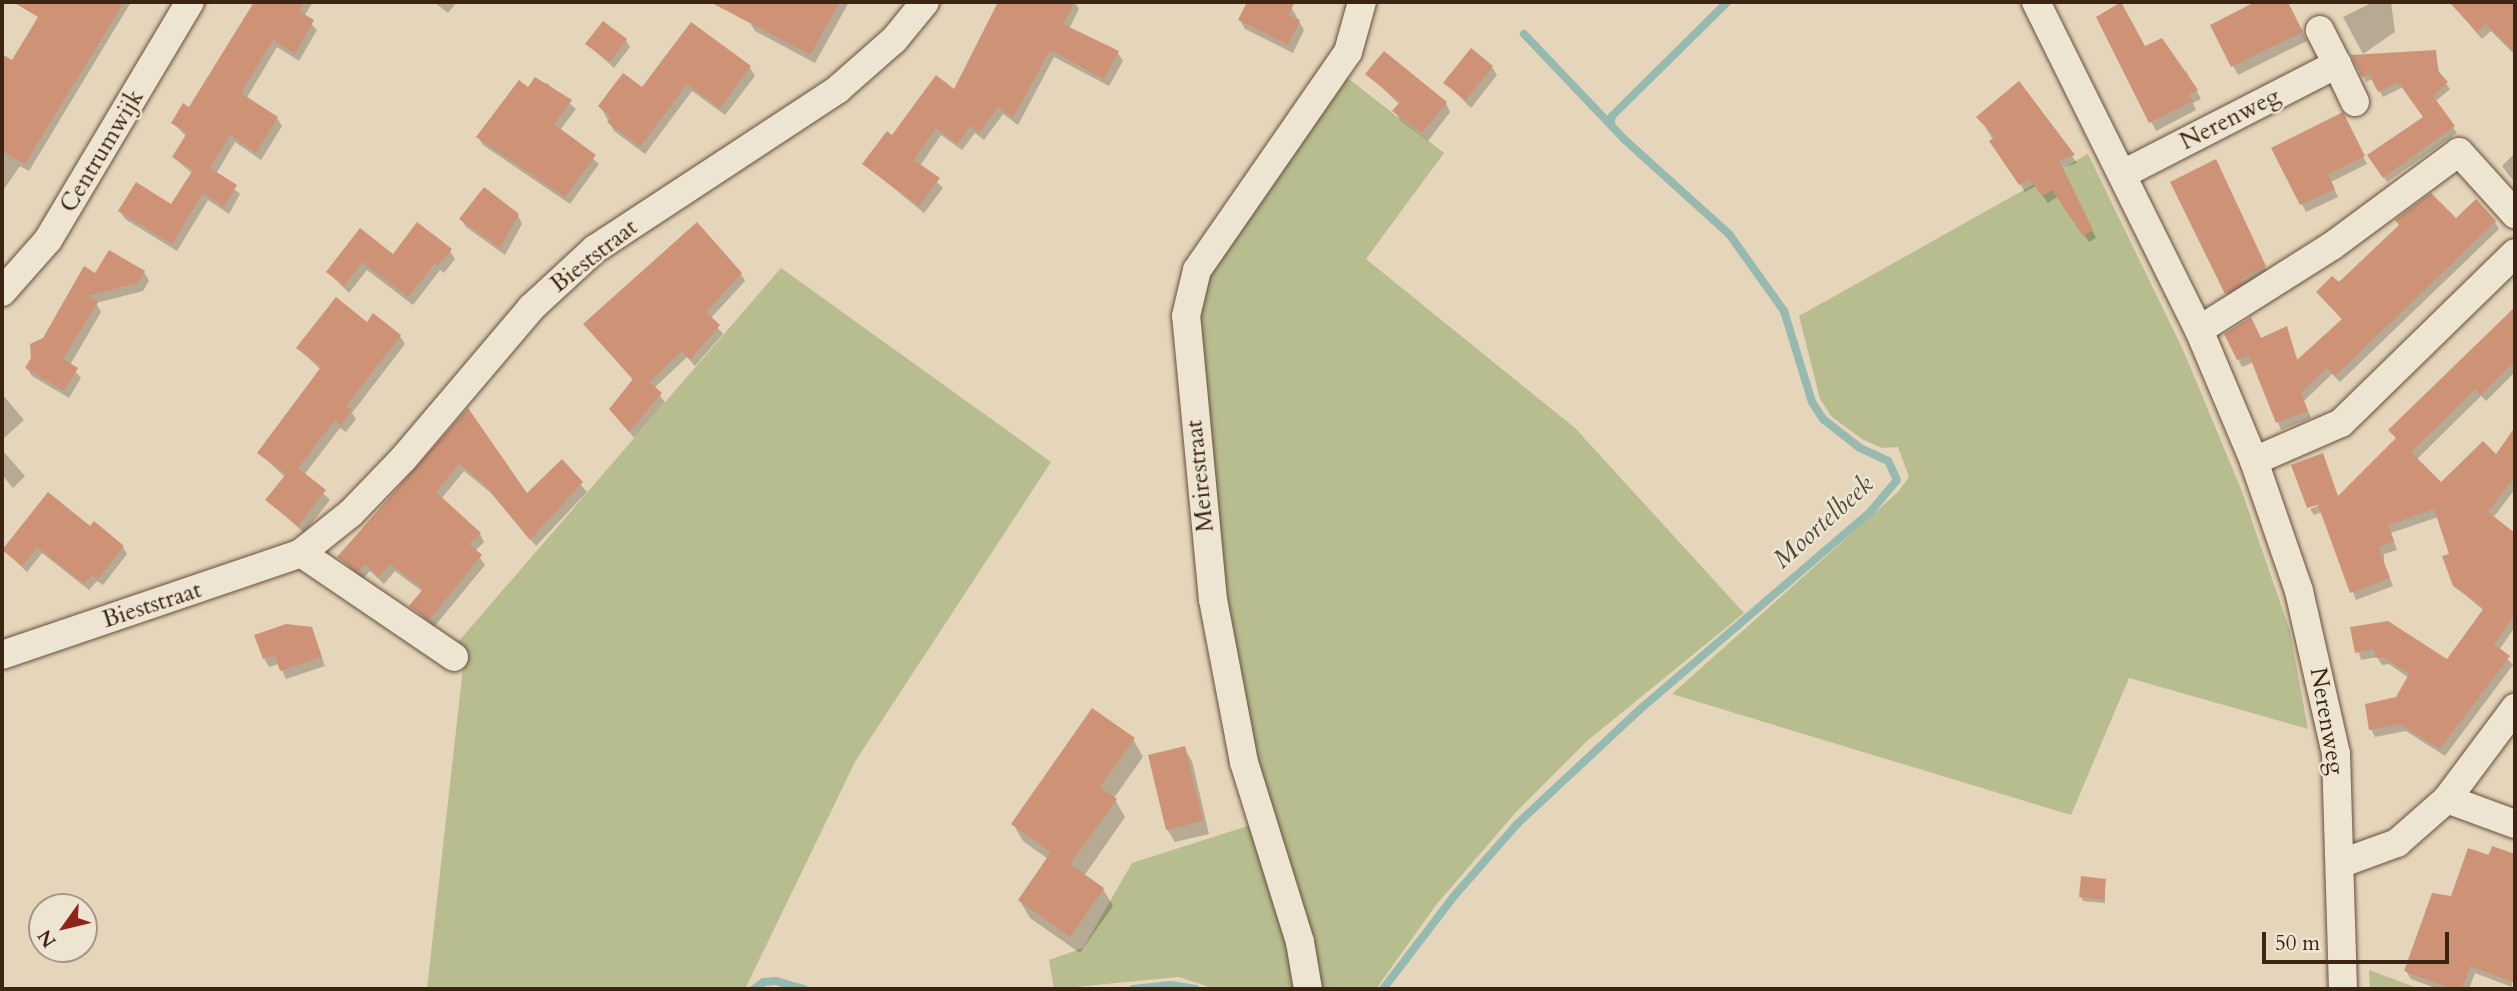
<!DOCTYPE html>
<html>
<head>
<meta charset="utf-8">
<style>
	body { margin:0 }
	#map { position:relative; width:2517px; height:991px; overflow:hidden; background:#e5d5ba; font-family:Cardo,serif }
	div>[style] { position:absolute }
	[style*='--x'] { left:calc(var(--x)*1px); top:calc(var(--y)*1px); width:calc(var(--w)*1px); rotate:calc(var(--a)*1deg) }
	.green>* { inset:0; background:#b7bd8e }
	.shadow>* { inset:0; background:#0003 }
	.stream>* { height:8px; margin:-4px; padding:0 4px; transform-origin:4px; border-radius:4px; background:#96b9b0 }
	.building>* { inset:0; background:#ce9377 }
	.roads { filter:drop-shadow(0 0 2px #66503c) drop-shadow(0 0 2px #66503c) }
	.minor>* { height:28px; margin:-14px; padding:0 14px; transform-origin:14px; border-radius:14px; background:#eee4d2 }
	span { translate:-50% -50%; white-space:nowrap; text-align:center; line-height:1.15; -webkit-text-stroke:5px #eee4d2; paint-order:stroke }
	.street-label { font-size:24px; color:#3b2412 }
	.water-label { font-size:26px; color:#52493a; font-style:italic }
	.frame { position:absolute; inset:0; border:4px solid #3b2412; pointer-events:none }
	.north { position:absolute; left:28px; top:893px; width:70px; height:70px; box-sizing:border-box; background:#eee4d2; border:2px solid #a69785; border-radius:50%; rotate:236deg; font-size:19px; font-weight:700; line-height:28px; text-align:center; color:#3b2412 }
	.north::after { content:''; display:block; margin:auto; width:24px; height:32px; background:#8f2418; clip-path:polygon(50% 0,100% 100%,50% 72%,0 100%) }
	.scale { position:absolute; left:2262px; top:932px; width:187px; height:32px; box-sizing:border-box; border:4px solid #3b2412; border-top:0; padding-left:9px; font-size:21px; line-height:24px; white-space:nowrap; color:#3b2412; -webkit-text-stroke:5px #eee4d2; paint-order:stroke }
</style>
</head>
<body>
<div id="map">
	<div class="green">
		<i style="clip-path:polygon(1345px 76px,1444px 153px,1366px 259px,1575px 428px,1744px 613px,1587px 741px,1516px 812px,1436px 905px,1376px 989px,1321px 989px,1261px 794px,1224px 611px,1197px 330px,1209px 272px)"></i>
		<i style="clip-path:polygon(2088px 154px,2184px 352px,2241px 489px,2290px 631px,2308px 729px,2129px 678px,2071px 815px,1672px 694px,1898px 492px,1909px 477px,1898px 447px,1882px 448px,1862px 439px,1832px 417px,1820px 399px,1799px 316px)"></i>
		<i style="clip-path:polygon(781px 268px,1051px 462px,856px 760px,745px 989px,427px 989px,464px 659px,452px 649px)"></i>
		<i style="clip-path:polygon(1254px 824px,1281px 916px,1296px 989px,1215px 989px,1179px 977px,1054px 989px,1049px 960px,1083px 948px,1132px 863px)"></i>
		<i style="clip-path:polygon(2369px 970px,2420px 989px,2370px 989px)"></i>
	</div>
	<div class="shadow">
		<i style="clip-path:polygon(65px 2px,131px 2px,29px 171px,20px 166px,2px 192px,2px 56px,12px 62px)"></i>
		<i style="clip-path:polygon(255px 2px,313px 2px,304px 16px,317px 30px,299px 61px,277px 47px,246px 99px,277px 118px,282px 126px,261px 160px,235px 142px,216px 174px,240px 194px,229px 214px,208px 200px,177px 251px,125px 219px,120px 211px,171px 206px,193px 174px,174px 158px,187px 137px,173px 123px,190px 109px)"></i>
		<i style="clip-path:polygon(434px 2px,457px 2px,448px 13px)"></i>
		<i style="clip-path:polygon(761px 2px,849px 2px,815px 63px,755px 31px,750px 23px)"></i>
		<i style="clip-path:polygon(1001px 2px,1075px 2px,1079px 9px,1069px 29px,1118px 53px,1123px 61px,1109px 86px,1054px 57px,1018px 125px,1003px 114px,984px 140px,975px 133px,962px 150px,941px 135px,920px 166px,943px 188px,924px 213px,864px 164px,954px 91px)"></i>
		<i style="clip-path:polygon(1249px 2px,1262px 8px,1265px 2px,1291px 7px,1304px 30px,1293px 53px,1245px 29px,1240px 20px)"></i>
		<i style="clip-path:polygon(2259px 2px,2275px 2px,2281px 13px,2293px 13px,2307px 41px,2238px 75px,2213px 26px)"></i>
		<i style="clip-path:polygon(2373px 2px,2391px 2px,2395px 32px,2363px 54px,2343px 17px)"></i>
		<i style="clip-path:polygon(2450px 2px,2515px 2px,2515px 55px,2491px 31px,2482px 39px)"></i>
		<i style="clip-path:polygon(2098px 17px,2182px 73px,2186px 71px,2201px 99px,2193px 103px,2196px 110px,2156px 131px)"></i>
		<i style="clip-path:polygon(626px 40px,630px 47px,614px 68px,587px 44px)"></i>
		<i style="clip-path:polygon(2435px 52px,2440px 76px,2450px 89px,2435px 102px,2457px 133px,2387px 182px,2373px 161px,2425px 118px,2403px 87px,2383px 97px,2373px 79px,2366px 82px,2354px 57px)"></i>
		<i style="clip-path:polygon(1492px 67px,1497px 75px,1471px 108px,1446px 83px)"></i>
		<i style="clip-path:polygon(750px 68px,755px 76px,725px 115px,692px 91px,645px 154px,614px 131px,600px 106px,643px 90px)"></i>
		<i style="clip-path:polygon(1368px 74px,1446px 103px,1450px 112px,1428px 141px,1400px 120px,1395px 111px,1400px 105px)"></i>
		<i style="clip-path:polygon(547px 83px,576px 109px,560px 130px,599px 164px,570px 204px,483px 145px,478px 137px,528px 89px)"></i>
		<i style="clip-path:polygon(2019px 83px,2077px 163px,2061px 168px,2096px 238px,2089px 242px,2057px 197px,2048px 203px,2036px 186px,2025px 192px,1979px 117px)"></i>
		<i style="clip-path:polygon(2346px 122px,2367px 164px,2331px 182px,2338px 197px,2306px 212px,2273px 149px)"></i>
		<i style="clip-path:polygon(2515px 153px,2515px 183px,2502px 166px)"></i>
		<i style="clip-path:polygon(2220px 170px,2269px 275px,2231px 301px,2172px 183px)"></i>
		<i style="clip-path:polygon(518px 215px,522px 224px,505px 255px,466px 227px,461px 219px)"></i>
		<i style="clip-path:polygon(2456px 221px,2495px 222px,2499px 229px,2340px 382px,2332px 374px,2304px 401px,2311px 418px,2281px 430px,2254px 362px,2242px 367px,2226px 335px,2261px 340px,2286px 328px,2298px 361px,2343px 321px,2318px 292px)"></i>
		<i style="clip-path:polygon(360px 231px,393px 256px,450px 251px,455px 259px,444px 273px,440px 270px,413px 305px,367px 270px,349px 293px,328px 272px)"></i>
		<i style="clip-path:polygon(144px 272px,149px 281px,143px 291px,96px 303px,101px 312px,70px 365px,81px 378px,69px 398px,32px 376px,27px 368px,96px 276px)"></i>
		<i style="clip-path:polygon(741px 274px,745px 281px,710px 319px,723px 334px,695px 366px,687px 357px,654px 388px,665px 402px,634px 438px,611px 409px,634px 381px,585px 325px)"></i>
		<i style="clip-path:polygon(2515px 308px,2515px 372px,2486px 401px,2481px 396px,2416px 460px,2441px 485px,2496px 457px,2515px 430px,2515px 489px,2493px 518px,2515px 535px,2515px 627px,2499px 650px,2513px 665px,2445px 756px,2406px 731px,2375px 737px,2371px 729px,2398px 699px,2409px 678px,2389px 664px,2382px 665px,2377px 657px,2361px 660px,2352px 629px,2447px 662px,2484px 611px,2454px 585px,2451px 555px,2438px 517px,2391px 533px,2397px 550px,2384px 554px,2384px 562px,2393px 586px,2356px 600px,2322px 512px,2314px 515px,2310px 509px,2339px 498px,2397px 440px,2391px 430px)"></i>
		<i style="clip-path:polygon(367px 324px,400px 336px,405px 344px,352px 413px,356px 419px,346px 432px,340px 428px,304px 475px,330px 500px,304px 533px,268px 500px,285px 477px,259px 453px,321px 370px,298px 348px)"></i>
		<i style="clip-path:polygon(2px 394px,24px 420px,2px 440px)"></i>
		<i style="clip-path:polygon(468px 411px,527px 496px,562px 462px,587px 492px,536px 546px,491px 493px,464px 471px,441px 499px,480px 534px,484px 542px,475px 551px,485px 565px,434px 627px,411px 606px,423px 592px,395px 571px,384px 584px,370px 571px,363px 579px,339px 557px)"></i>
		<i style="clip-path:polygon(2px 450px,25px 476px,13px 488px,2px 475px)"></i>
		<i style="clip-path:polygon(90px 528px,123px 547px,127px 554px,103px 585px,97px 581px,89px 590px,42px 553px,27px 572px,4px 550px)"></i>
		<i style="clip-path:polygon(311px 629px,325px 666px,286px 679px,279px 664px,269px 667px,264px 658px)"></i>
		<i style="clip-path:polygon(1133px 739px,1143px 757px,1114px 798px,1125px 817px,1084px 876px,1103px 889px,1113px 906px,1080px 953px,1030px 918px,1020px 901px,1048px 859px,1023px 841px,1013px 824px)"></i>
		<i style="clip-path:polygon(1184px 748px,1192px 761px,1209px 834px,1175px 842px,1167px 829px)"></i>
		<i style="clip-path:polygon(2493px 848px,2515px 856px,2512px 987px,2475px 973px,2469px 989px,2438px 989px,2411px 979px,2406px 971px)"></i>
		<i style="clip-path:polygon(2105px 880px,2105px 903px,2083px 901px,2081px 897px)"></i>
	</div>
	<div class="stream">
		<i style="--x:1611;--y:122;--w:6;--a:-81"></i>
		<i style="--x:1612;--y:116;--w:162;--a:-44.7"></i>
		<i style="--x:754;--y:989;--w:12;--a:-35"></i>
		<i style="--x:764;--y:982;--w:12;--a:-5"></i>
		<i style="--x:776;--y:981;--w:29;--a:16"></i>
		<i style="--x:1133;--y:989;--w:38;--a:-6"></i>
		<i style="--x:1171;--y:985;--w:25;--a:9"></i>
		<i style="--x:1383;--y:989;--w:117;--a:-52.6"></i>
		<i style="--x:1454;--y:896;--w:96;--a:-48.8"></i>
		<i style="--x:1517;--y:824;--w:166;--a:-43"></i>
		<i style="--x:1638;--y:711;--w:307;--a:-40.6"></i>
		<i style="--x:1871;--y:511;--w:40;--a:-50"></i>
		<i style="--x:1897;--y:480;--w:21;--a:-115"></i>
		<i style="--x:1888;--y:461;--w:31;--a:-155"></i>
		<i style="--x:1860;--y:448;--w:47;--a:-141.9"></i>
		<i style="--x:1823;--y:419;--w:20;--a:-123"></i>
		<i style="--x:1812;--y:402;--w:95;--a:-107.1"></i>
		<i style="--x:1784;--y:311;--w:95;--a:-125.5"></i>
		<i style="--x:1729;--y:234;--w:142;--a:-137.9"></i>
		<i style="--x:1624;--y:139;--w:145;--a:-133.6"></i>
	</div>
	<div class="building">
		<i style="clip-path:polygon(13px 2px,124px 2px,25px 164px,2px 151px,2px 54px,12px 60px,38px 17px)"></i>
		<i style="clip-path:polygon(254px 2px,304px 2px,299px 11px,314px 20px,295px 54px,273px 40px,241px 93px,278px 117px,256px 153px,230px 135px,210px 168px,237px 185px,224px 207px,203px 193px,172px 244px,118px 211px,136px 182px,171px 204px,193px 170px,172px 157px,187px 133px,171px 123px,183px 103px,189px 107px)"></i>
		<i style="clip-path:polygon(710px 2px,840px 2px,810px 55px)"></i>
		<i style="clip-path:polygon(998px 2px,1075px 2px,1063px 24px,1119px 51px,1104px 79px,1050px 50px,1013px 118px,998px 107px,979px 133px,970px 126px,957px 144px,936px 128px,914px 160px,940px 178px,919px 206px,862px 164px,887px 131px,892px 135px,936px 75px,954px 89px)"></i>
		<i style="clip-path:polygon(1247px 2px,1295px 2px,1288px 15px,1300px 20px,1288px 45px,1238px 20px)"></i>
		<i style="clip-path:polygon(2121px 2px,2145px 46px,2162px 38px,2198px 90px,2189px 94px,2193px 101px,2149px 123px,2096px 17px)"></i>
		<i style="clip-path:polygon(2255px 2px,2288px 2px,2303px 32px,2231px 67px,2210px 25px)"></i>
		<i style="clip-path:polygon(2449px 2px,2515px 2px,2515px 53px,2486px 24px,2477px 32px)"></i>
		<i style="clip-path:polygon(603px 21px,627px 39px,610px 62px,585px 44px)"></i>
		<i style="clip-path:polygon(691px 22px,751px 66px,720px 108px,687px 84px,640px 147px,607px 122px,611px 117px,598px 106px,623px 73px,642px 87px)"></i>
		<i style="clip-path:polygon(1471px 48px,1493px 66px,1466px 100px,1443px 83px)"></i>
		<i style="clip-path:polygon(2436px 50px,2438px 71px,2448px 82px,2433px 96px,2455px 126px,2383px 178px,2367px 155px,2423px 117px,2398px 82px,2378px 92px,2369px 74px,2362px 77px,2351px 55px)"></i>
		<i style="clip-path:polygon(1384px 51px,1447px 102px,1422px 133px,1392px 111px,1400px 102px,1365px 74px)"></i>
		<i style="clip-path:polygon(535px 77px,572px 100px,554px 124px,596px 155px,565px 197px,476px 137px,519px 80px,528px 87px)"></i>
		<i style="clip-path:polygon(2019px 81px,2075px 155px,2059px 160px,2093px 230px,2083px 236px,2052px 190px,2042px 196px,2030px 179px,2019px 185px,1989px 141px,1995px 137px,1976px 117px)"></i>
		<i style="clip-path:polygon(2343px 112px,2365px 156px,2328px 174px,2335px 189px,2300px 205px,2271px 148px)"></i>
		<i style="clip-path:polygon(2216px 159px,2266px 266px,2241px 279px,2243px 283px,2225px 294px,2170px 182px)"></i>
		<i style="clip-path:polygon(484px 187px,519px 214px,500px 248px,459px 219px)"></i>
		<i style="clip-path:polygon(2431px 193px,2456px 218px,2476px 199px,2496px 221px,2335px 376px,2327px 368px,2301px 393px,2308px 411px,2276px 423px,2249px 355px,2237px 360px,2224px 334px,2251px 317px,2261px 338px,2287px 326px,2297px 360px,2342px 319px,2316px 292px,2332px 276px,2339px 282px,2399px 225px,2395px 220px)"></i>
		<i style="clip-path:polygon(417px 222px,452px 249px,438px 265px,435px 263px,408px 297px,362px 262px,344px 286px,326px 272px,360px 228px,393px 254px)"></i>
		<i style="clip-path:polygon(697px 222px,742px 273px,706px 312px,720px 325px,690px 360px,682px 351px,649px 382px,662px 393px,629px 432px,609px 409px,633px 379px,583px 324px)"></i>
		<i style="clip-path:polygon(109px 250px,145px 271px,138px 283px,87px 296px,98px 302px,63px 359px,78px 368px,64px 391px,25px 368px,31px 358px,30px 344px,43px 338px,84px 266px,95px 273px)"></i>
		<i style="clip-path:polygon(336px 297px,367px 322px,373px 313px,401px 335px,346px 406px,352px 410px,341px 425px,335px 420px,298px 468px,326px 490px,298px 526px,265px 500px,286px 474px,257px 453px,321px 367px,296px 348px)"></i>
		<i style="clip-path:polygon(2515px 307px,2515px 361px,2481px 395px,2475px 389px,2411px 452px,2441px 482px,2483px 441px,2496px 454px,2515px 427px,2515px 476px,2488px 512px,2515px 533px,2515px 614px,2494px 644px,2510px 656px,2440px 749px,2400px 724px,2369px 730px,2365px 704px,2396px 697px,2409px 674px,2383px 657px,2375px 658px,2374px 649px,2355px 653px,2350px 627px,2388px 621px,2447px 659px,2484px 608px,2453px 586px,2442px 556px,2449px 554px,2434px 509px,2388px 525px,2394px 541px,2380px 547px,2380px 553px,2390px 578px,2350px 593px,2318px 505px,2307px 508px,2291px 465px,2323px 453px,2338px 496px,2396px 438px,2388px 430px)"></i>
		<i style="clip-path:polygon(468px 408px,527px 493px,562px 459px,583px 482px,530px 540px,484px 484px,459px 464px,436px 492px,481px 533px,469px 544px,482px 555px,429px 620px,409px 606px,423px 589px,390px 564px,379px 577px,365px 564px,358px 572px,337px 557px)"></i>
		<i style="clip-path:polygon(48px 492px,90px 526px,94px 521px,124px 546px,98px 579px,92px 575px,84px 584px,37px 547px,22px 566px,2px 550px)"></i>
		<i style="clip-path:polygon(286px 624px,312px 627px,322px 657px,280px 671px,275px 655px,263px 659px,254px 635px)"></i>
		<i style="clip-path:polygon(1092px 708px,1135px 738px,1100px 787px,1117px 799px,1070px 864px,1104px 888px,1070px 937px,1018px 900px,1051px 852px,1011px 824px)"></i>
		<i style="clip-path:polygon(1185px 746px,1203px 821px,1166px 830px,1148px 755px)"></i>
		<i style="clip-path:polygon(2492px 846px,2515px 854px,2515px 983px,2470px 966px,2462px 989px,2452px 989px,2404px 971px,2432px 893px,2451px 896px,2468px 848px,2489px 855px)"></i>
		<i style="clip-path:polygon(2081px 876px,2106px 879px,2104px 900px,2079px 897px)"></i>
	</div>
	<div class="roads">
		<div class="minor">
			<i style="--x:2036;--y:2;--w:366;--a:63.6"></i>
			<i style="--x:2199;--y:330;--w:142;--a:67.2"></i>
			<i style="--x:2254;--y:461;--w:138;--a:70.9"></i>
			<i style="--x:2299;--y:591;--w:167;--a:77.2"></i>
			<i style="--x:2336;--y:754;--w:235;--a:88.3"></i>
			<i style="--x:2337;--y:64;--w:42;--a:64.7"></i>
			<i style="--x:2123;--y:174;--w:241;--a:-27.2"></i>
			<i style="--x:2337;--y:64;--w:38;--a:-117"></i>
			<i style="--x:2;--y:292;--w:69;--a:-48.5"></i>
			<i style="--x:48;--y:240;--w:277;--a:-59.2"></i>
			<i style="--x:2199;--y:330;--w:157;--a:-32.3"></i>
			<i style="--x:2332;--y:246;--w:158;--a:-36.5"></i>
			<i style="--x:2459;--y:152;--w:84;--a:47.9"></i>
			<i style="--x:2254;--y:461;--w:95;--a:-23.6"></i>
			<i style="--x:2341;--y:423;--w:243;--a:-44.3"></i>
			<i style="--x:301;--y:553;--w:185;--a:34.2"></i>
			<i style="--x:2;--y:655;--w:316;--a:-18.8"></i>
			<i style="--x:301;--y:553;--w:64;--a:-38.7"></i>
			<i style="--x:351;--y:513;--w:76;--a:-46.1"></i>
			<i style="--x:404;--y:458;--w:197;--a:-49.7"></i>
			<i style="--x:531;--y:308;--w:87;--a:-42.7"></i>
			<i style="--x:595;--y:249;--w:290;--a:-33.3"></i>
			<i style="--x:837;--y:90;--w:76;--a:-41.3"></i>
			<i style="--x:894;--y:40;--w:49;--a:-50.8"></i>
			<i style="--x:2447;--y:799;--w:72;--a:20.2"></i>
			<i style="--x:2342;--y:863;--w:59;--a:-20"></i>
			<i style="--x:2397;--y:843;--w:67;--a:-41.3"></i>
			<i style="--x:2447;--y:799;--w:114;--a:-53.2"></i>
			<i style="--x:1308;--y:989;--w:48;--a:-99.7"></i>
			<i style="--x:1300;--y:942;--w:189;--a:-107.3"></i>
			<i style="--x:1244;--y:762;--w:165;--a:-100.8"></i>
			<i style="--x:1213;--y:600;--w:285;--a:-95.4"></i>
			<i style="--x:1186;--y:316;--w:47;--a:-76.6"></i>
			<i style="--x:1197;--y:270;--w:265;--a:-55.3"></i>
			<i style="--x:1348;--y:52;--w:52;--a:-74.4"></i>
		</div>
	</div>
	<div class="street-label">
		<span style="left:2230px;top:119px;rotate:-27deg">Nerenweg</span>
		<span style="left:102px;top:151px;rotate:-59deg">Centrumwijk</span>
		<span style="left:594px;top:256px;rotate:-38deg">Bieststraat</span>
		<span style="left:1200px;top:476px;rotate:-96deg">Meirestraat</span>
		<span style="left:152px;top:605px;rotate:-18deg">Bieststraat</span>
		<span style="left:2327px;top:721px;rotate:80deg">Nerenweg</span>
	</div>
	<div class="water-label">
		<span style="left:1823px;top:522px;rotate:-42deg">Moortelbeek</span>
	</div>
	<div class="frame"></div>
	<div class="north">N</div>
	<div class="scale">50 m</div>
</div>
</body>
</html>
